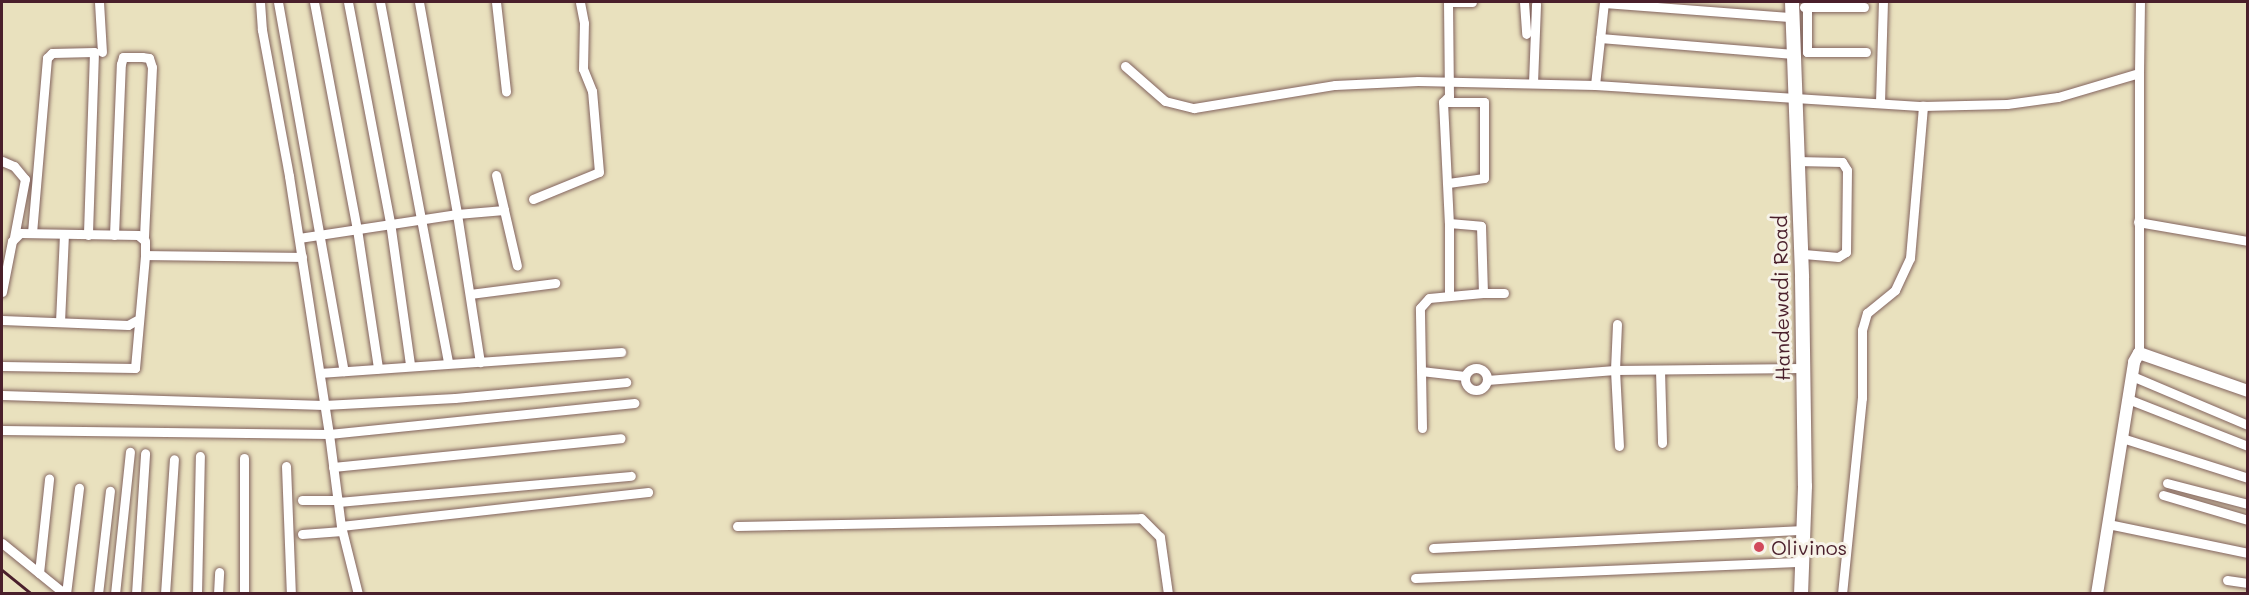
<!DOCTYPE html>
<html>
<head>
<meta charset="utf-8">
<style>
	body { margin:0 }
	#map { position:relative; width:2249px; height:595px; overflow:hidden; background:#e9e1be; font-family:Mali,sans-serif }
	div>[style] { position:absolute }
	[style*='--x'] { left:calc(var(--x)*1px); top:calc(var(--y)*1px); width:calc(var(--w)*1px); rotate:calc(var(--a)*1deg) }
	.roads { filter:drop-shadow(0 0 2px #82635e) drop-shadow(0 0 2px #82635e) }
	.minor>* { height:9px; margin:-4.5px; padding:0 4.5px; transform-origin:4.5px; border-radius:4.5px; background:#fff }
	.minor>.ring { margin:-4.5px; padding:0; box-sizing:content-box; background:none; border:9px solid #fff; border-radius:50% }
	.tertiary>* { height:12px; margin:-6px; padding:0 6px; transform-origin:6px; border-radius:6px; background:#fff }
	.secondary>* { height:14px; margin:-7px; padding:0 7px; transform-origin:7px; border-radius:7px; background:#fff }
	.rail>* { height:3px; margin:-1.5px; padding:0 1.5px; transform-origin:1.5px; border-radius:1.5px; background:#4a1f2b }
	.dots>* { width:16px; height:16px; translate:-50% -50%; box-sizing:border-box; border:3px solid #f7f3e8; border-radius:50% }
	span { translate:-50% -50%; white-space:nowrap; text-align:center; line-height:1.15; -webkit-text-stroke:6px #f7f3e8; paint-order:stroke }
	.street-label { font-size:20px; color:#4a1f2b }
	.poi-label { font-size:20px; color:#4a1f2b }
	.left { translate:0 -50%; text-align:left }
	.frame { position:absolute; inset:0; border:3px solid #4a1f2b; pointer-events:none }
</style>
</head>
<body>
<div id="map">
	<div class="roads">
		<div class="minor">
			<i style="--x:99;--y:2;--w:50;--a:86.6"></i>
			<i style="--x:260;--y:2;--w:28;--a:86"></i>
			<i style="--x:262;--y:30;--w:148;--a:79.5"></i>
			<i style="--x:289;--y:176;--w:261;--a:81.2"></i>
			<i style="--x:329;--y:434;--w:307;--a:-5.8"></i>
			<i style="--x:278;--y:2;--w:375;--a:79.9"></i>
			<i style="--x:314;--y:2;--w:231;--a:79.3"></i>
			<i style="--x:357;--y:229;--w:141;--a:81.4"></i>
			<i style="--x:348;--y:2;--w:224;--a:79.2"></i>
			<i style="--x:390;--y:222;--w:144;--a:82"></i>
			<i style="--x:380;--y:2;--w:365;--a:79.3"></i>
			<i style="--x:419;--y:2;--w:215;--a:79.8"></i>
			<i style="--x:457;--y:214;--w:47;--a:-4.9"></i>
			<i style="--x:504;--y:210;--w:57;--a:76.9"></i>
			<i style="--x:496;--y:2;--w:90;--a:83.6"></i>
			<i style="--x:1472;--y:2;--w:24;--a:180"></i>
			<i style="--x:1448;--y:2;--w:94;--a:89.4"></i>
			<i style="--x:1449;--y:96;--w:8;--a:135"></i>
			<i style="--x:1443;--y:102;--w:121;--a:87.2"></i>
			<i style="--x:1449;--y:223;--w:32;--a:5"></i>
			<i style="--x:1481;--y:226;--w:67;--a:88.3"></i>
			<i style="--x:1483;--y:293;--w:21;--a:0"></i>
			<i style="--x:1524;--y:2;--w:32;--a:86"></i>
			<i style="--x:1604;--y:3;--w:189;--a:4.3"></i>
			<i style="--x:1804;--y:7;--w:60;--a:0"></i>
			<i style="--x:1807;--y:7;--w:45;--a:90"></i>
			<i style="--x:1807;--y:52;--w:59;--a:0"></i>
			<i style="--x:1600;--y:38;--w:194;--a:4.7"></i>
			<i style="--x:1125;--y:66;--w:53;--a:41.2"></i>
			<i style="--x:1165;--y:101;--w:30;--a:14"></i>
			<i style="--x:1194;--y:108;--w:143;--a:-9.3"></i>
			<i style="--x:1335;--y:85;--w:83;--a:-2.8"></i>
			<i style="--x:1418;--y:81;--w:177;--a:1.3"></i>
			<i style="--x:1595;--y:85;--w:329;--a:3.7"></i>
			<i style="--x:1923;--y:106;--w:84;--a:-1.4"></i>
			<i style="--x:2007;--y:104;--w:51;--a:-7.8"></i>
			<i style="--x:2058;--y:97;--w:84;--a:-16.5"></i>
			<i style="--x:2139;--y:73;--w:280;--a:90"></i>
			<i style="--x:2139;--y:73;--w:71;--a:-89.2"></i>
			<i style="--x:1533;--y:83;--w:79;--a:-87.8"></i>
			<i style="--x:1595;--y:85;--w:83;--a:-83.8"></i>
			<i style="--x:1443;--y:102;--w:41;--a:0"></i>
			<i style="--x:1484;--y:102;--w:76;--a:90"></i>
			<i style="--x:1484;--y:178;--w:36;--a:172"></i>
			<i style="--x:1880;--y:102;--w:100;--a:-88.3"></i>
			<i style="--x:2;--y:161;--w:13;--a:23"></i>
			<i style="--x:14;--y:166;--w:17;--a:50"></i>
			<i style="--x:25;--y:179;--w:59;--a:100.7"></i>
			<i style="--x:1796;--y:161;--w:46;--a:1.2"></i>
			<i style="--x:1842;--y:162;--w:9;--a:58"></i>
			<i style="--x:1847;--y:170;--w:82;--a:90.7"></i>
			<i style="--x:1846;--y:252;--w:9;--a:148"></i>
			<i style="--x:1838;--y:257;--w:37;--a:-175"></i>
			<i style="--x:496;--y:175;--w:36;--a:77"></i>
			<i style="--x:533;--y:199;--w:71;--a:-22.2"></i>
			<i style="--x:599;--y:172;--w:81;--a:-94.9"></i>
			<i style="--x:592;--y:91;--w:24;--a:-112"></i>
			<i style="--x:583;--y:69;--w:46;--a:-88.8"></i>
			<i style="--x:584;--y:23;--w:21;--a:-101"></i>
			<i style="--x:2138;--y:222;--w:112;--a:9.8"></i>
			<i style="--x:1449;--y:223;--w:73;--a:90"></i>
			<i style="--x:32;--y:233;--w:176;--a:-85.1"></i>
			<i style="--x:47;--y:58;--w:7;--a:-45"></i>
			<i style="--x:52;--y:53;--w:42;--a:-1.4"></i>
			<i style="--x:94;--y:52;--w:183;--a:91.9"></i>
			<i style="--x:114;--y:235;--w:171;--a:-87.7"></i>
			<i style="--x:121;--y:64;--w:7;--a:-74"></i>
			<i style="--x:123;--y:57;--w:19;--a:0"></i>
			<i style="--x:142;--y:57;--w:7;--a:8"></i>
			<i style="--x:149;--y:58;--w:9;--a:72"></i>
			<i style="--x:152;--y:67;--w:170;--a:92.7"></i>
			<i style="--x:299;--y:238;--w:160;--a:-8.6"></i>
			<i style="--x:457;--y:214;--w:150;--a:81.2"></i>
			<i style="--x:2;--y:292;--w:52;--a:-78.9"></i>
			<i style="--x:12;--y:241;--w:11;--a:-45"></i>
			<i style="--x:20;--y:233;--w:118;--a:1"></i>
			<i style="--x:138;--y:235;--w:9;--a:41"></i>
			<i style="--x:145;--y:241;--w:14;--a:90"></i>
			<i style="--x:470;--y:294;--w:86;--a:-7.4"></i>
			<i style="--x:2;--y:320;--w:126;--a:2.3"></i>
			<i style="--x:128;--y:325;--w:10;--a:-29"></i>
			<i style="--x:60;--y:322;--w:87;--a:-87.4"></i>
			<i style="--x:1617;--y:324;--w:46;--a:92.5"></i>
			<i style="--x:1615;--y:370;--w:76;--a:87"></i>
			<i style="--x:2;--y:366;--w:133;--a:0.9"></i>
			<i style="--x:135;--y:368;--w:113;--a:-84.9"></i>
			<i style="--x:145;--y:255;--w:157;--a:0.7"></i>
			<i class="ring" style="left:1465px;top:368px;width:13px;height:13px"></i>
			<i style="--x:1660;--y:370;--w:73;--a:88.4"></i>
			<i style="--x:1421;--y:371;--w:44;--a:6.5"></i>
			<i style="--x:320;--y:373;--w:302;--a:-4"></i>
			<i style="--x:2132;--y:376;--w:126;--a:22.9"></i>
			<i style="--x:1487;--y:380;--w:128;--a:-4.5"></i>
			<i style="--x:1615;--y:370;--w:187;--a:-0.6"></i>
			<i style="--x:2;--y:395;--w:322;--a:1.8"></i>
			<i style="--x:324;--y:405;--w:131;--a:-3.1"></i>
			<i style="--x:455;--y:398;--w:172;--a:-5.3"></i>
			<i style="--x:2128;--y:399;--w:129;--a:21.4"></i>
			<i style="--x:1422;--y:428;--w:120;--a:-91"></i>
			<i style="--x:1420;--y:308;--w:13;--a:-48"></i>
			<i style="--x:1429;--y:298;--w:54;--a:-5.3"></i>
			<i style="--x:2;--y:430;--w:327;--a:0.7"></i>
			<i style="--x:329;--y:434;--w:93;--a:82.6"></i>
			<i style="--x:341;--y:526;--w:70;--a:76"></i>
			<i style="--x:2122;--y:438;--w:132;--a:17.6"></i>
			<i style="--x:244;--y:458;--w:136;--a:90"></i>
			<i style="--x:286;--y:466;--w:128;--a:87.8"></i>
			<i style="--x:333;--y:467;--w:289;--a:-5.7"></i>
			<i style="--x:2167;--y:483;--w:84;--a:14.5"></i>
			<i style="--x:2163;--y:495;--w:89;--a:16.4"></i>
			<i style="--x:302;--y:500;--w:36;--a:0"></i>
			<i style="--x:338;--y:502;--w:294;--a:-5.1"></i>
			<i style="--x:2108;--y:524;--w:143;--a:11.7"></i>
			<i style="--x:341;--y:526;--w:309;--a:-6.3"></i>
			<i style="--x:737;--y:526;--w:404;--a:-1.1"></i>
			<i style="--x:1141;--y:518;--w:27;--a:45"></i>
			<i style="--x:1160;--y:537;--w:58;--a:82"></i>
			<i style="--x:302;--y:534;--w:40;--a:-4.3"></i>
			<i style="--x:2;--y:543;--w:81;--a:39"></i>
			<i style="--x:1433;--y:548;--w:371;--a:-2.8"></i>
			<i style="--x:39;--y:573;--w:95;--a:-83.9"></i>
			<i style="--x:1415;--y:578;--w:388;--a:-2.4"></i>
			<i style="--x:2227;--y:580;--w:21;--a:8"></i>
			<i style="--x:66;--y:594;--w:107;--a:-83"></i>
			<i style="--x:98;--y:594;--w:104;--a:-83.4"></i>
			<i style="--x:115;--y:594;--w:143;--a:-84"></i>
			<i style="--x:136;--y:594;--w:141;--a:-86.3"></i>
			<i style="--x:165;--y:594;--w:135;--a:-86.2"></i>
			<i style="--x:197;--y:594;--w:138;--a:-88.8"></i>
			<i style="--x:218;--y:594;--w:22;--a:-87"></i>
			<i style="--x:1842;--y:594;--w:197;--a:-84.2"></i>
			<i style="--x:1862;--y:398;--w:68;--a:-90"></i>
			<i style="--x:1862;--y:330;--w:18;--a:-74"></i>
			<i style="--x:1867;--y:313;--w:36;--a:-39"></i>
			<i style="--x:1895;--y:290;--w:35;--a:-65"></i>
			<i style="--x:1910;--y:258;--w:153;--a:-85.1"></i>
		</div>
		<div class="tertiary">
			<i style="--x:2097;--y:594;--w:235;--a:-80.9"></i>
			<i style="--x:2134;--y:362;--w:10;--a:-61"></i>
			<i style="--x:2139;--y:353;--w:115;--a:19.2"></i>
		</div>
		<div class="secondary">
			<i style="--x:1792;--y:2;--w:276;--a:87.9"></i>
			<i style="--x:1802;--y:278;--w:208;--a:89.2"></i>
			<i style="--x:1805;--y:486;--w:108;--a:92.1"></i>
		</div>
	</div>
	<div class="rail">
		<i style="--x:2;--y:570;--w:38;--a:39"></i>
	</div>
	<div class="dots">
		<i style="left:1759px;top:547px;background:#d1495b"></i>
	</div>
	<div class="street-label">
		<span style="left:1781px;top:298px;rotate:-91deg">Handewadi Road</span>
	</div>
	<div class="poi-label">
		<span class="left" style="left:1771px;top:547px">Olivinos</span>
	</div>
	<div class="frame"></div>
</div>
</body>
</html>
